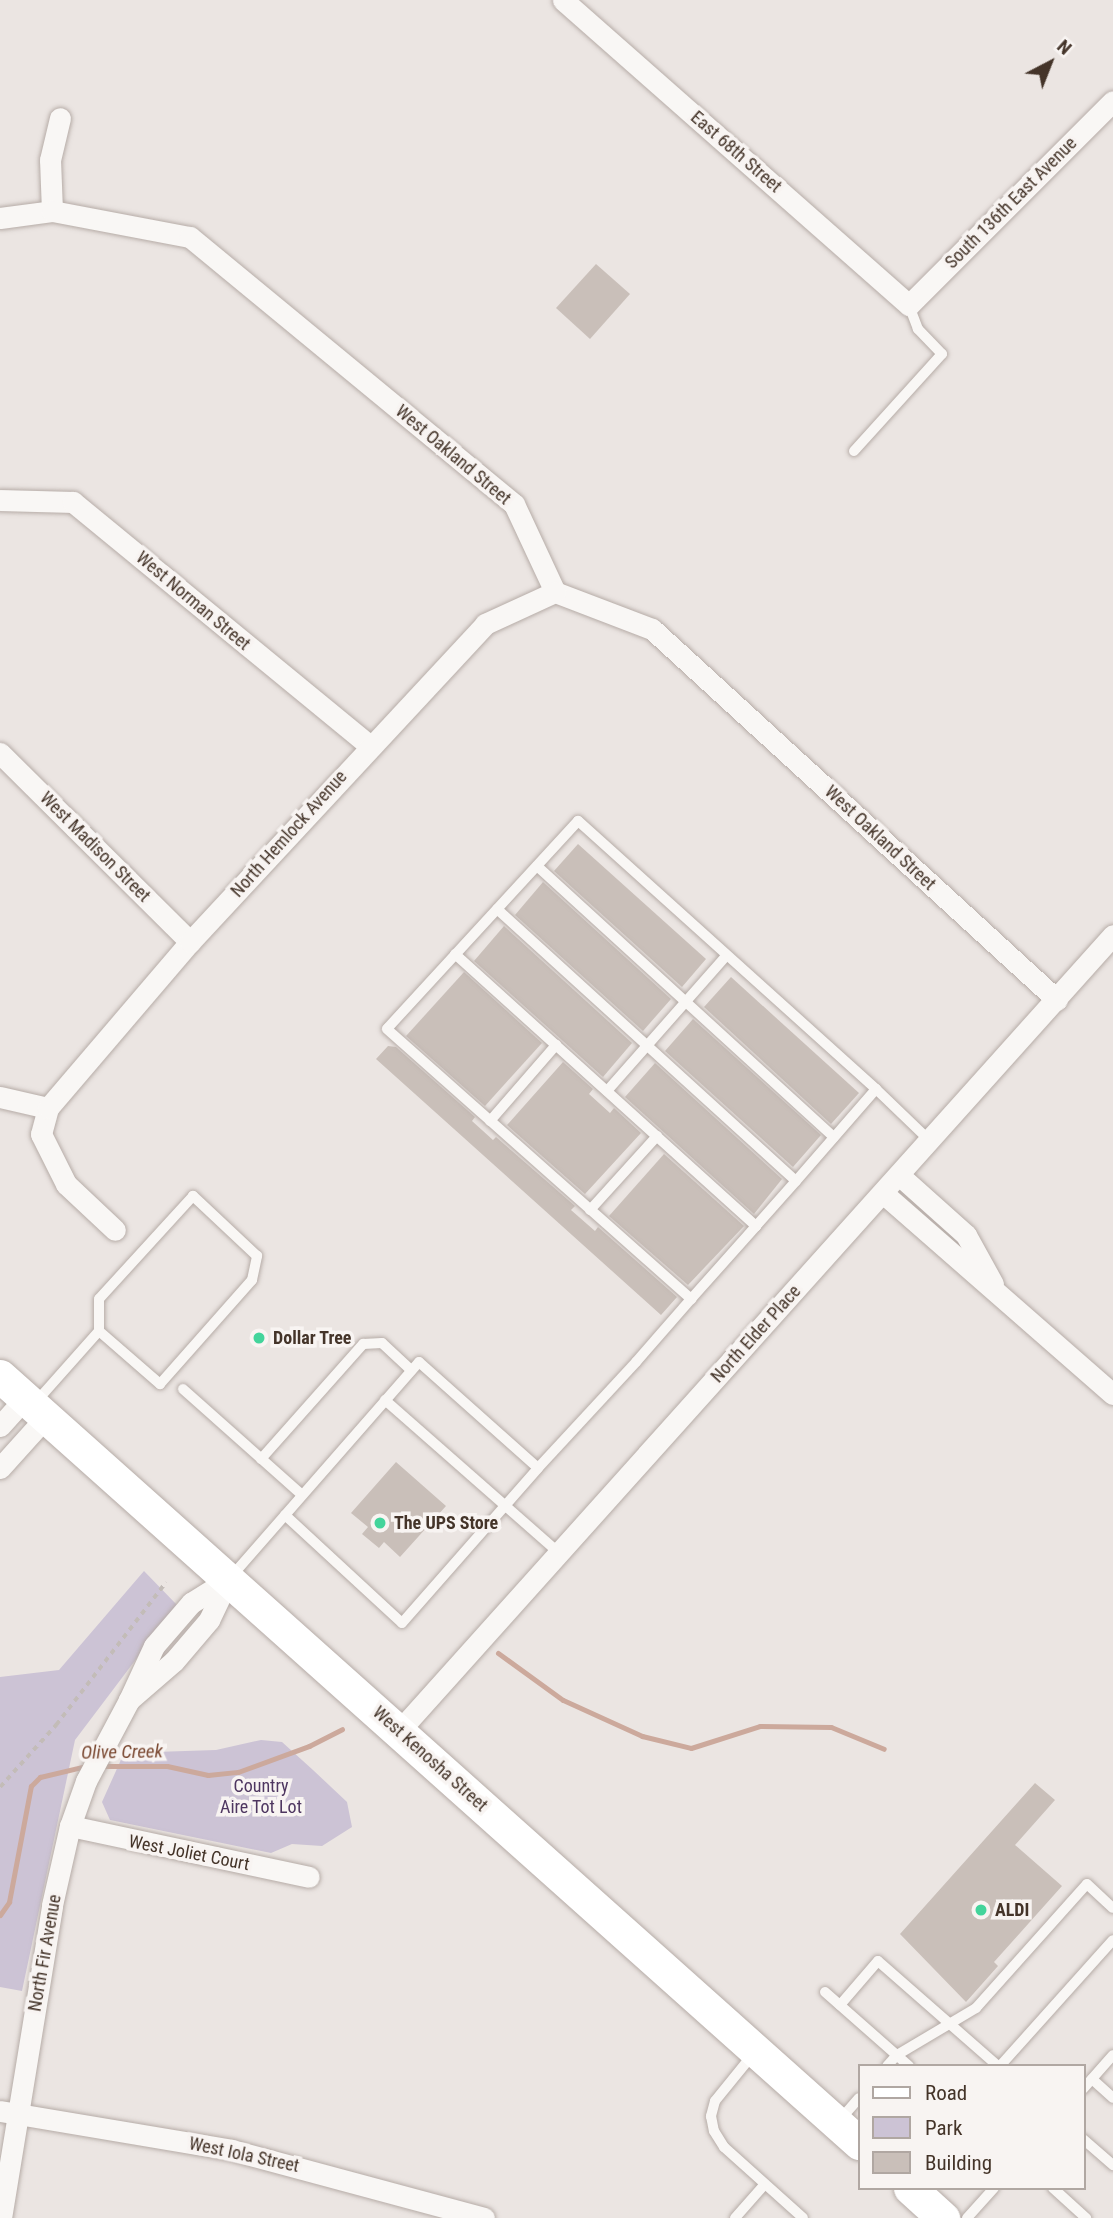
<!DOCTYPE html>
<html>
<head>
<meta charset="utf-8">
<style>
	body { margin:0 }
	#map { position:relative; width:1113px; height:2218px; overflow:hidden; background:#ebe5e2; font-family:"Roboto Condensed",sans-serif }
	div>[style] { position:absolute }
	[style*='--x'] { left:calc(var(--x)*1px); top:calc(var(--y)*1px); width:calc(var(--w)*1px); rotate:calc(var(--a)*1deg) }
	.green>* { inset:0; background:#ccc3d5 }
	.stream>* { height:5px; margin:-2.5px; padding:0 2.5px; transform-origin:2.5px; border-radius:2.5px; background:#cca99c }
	.building>* { inset:0; background:#c9bfb9 }
	.path>* { height:3.5px; margin-top:-1.75px; transform-origin:0; background:repeating-linear-gradient(90deg,#c3bcb8 0 5px,transparent 0 10px) }
	.roads { filter:drop-shadow(0 0 2px #b6aca7) drop-shadow(0 0 2px #b6aca7) }
	.lane>* { height:10px; margin:-5px; padding:0 5px; transform-origin:5px; border-radius:5px; background:#f9f7f5 }
	.street>* { height:21px; margin:-10.5px; padding:0 10.5px; transform-origin:10.5px; border-radius:10.5px; background:#f9f7f5 }
	.primary>* { height:33px; margin:-16.5px; padding:0 16.5px; transform-origin:16.5px; border-radius:16.5px; background:#fff }
	.dots>* { width:19px; height:19px; translate:-50% -50%; box-sizing:border-box; border:4px solid #f8f4f2; border-radius:50% }
	span { translate:-50% -50%; white-space:nowrap; text-align:center; line-height:1.15; -webkit-text-stroke:7px #f8f4f2; paint-order:stroke }
	.street-label { font-size:18px; color:#443429 }
	.poi-label { font-size:18px; color:#443429; font-weight:700 }
	.left { translate:0 -50%; text-align:left }
	.park-label { font-size:18px; color:#4e3660 }
	.water-label { font-size:19px; color:#7a4831; font-style:italic }
	.legend { position:absolute; left:858px; top:2064px; width:228px; height:126px; box-sizing:border-box; background:#f8f4f2; border:2px solid #b0a7a2; margin:0; padding:9px 12px; list-style:none; font-size:21px; color:#443429 }
	.legend li { display:flex; align-items:center; gap:14px; height:35px }
	.legend b { width:35px; border:2px solid #b0a7a2 }
	.north { position:absolute; left:1015px; top:28px; width:70px; height:70px; -webkit-text-stroke:5px #f8f4f2; paint-order:stroke; rotate:42deg; font-size:19px; font-weight:700; line-height:28px; text-align:center; color:#443429 }
	.north::after { content:''; display:block; margin:auto; width:24px; height:32px; background:#443429; clip-path:polygon(50% 0,100% 100%,50% 72%,0 100%) }
</style>
</head>
<body>
<div id="map">
	<div class="green">
		<i style="clip-path:polygon(144px 1571px,177px 1605px,75px 1740px,22px 1991px,0 1987px,0 1677px,59px 1670px)"></i>
		<i style="clip-path:polygon(261px 1740px,282px 1742px,313px 1770px,347px 1802px,352px 1827px,322px 1846px,292px 1844px,271px 1853px,110px 1820px,102px 1802px,124px 1753px,216px 1750px)"></i>
	</div>
	<div class="stream">
		<i style="--x:498;--y:1653;--w:80;--a:35.9"></i>
		<i style="--x:563;--y:1700;--w:87;--a:24.5"></i>
		<i style="--x:642;--y:1736;--w:50;--a:13.8"></i>
		<i style="--x:691;--y:1748;--w:72;--a:-17.7"></i>
		<i style="--x:760;--y:1726;--w:71;--a:0.8"></i>
		<i style="--x:831;--y:1727;--w:57;--a:22.5"></i>
		<i style="--x:99;--y:1766;--w:68;--a:0"></i>
		<i style="--x:167;--y:1766;--w:42;--a:12.4"></i>
		<i style="--x:208;--y:1775;--w:30;--a:-6"></i>
		<i style="--x:238;--y:1772;--w:76;--a:-20.1"></i>
		<i style="--x:309;--y:1746;--w:37;--a:-27"></i>
		<i style="--x:0;--y:1915;--w:16;--a:-55"></i>
		<i style="--x:9;--y:1902;--w:118;--a:-79.3"></i>
		<i style="--x:31;--y:1786;--w:13;--a:-45"></i>
		<i style="--x:40;--y:1777;--w:47;--a:-13.4"></i>
	</div>
	<div class="building">
		<i style="clip-path:polygon(596px 264px,630px 294px,590px 339px,556px 308px)"></i>
		<i style="clip-path:polygon(578px 844px,706px 959px,682px 987px,554px 871px)"></i>
		<i style="clip-path:polygon(543px 882px,671px 999px,643px 1031px,515px 915px)"></i>
		<i style="clip-path:polygon(504px 926px,632px 1043px,603px 1077px,474px 961px)"></i>
		<i style="clip-path:polygon(464px 972px,542px 1043px,485px 1106px,406px 1036px)"></i>
		<i style="clip-path:polygon(731px 977px,859px 1093px,831px 1124px,704px 1007px)"></i>
		<i style="clip-path:polygon(693px 1019px,821px 1135px,793px 1167px,665px 1051px)"></i>
		<i style="clip-path:polygon(388px 1046px,396px 1047px,475px 1117px,472px 1121px,493px 1140px,496px 1137px,575px 1206px,571px 1210px,595px 1231px,598px 1227px,677px 1297px,661px 1315px,376px 1059px)"></i>
		<i style="clip-path:polygon(563px 1062px,593px 1089px,589px 1094px,610px 1113px,614px 1108px,641px 1133px,585px 1194px,507px 1125px)"></i>
		<i style="clip-path:polygon(655px 1063px,782px 1179px,754px 1214px,625px 1097px)"></i>
		<i style="clip-path:polygon(664px 1154px,744px 1226px,688px 1285px,609px 1216px)"></i>
		<i style="clip-path:polygon(396px 1462px,446px 1506px,400px 1557px,384px 1542px,379px 1548px,362px 1534px,368px 1527px,351px 1513px)"></i>
		<i style="clip-path:polygon(1035px 1783px,1055px 1800px,1015px 1845px,1062px 1886px,994px 1962px,998px 1966px,966px 2002px,900px 1934px)"></i>
	</div>
	<div class="path">
		<i style="--x:0;--y:1787;--w:84;--a:-47.9"></i>
		<i style="--x:56;--y:1725;--w:180;--a:-52.4"></i>
	</div>
	<div class="roads">
		<div class="lane">
			<i style="--x:854;--y:451;--w:131;--a:-47.8"></i>
			<i style="--x:942;--y:354;--w:35;--a:-134"></i>
			<i style="--x:918;--y:329;--w:26;--a:-111"></i>
			<i style="--x:537;--y:866;--w:402;--a:42.4"></i>
			<i style="--x:497;--y:909;--w:404;--a:42.3"></i>
			<i style="--x:455;--y:954;--w:406;--a:42.1"></i>
			<i style="--x:876;--y:1089;--w:75;--a:43.9"></i>
			<i style="--x:607;--y:1091;--w:181;--a:-48.6"></i>
			<i style="--x:490;--y:1121;--w:101;--a:-49"></i>
			<i style="--x:590;--y:1210;--w:100;--a:-47.8"></i>
			<i style="--x:183;--y:1389;--w:159;--a:41.7"></i>
			<i style="--x:385;--y:1400;--w:232;--a:41.3"></i>
			<i style="--x:35;--y:1403;--w:96;--a:-48.4"></i>
			<i style="--x:99;--y:1331;--w:81;--a:41"></i>
			<i style="--x:160;--y:1384;--w:139;--a:-48.5"></i>
			<i style="--x:252;--y:1280;--w:25;--a:-78"></i>
			<i style="--x:257;--y:1256;--w:88;--a:-136.8"></i>
			<i style="--x:193;--y:1196;--w:139;--a:132.4"></i>
			<i style="--x:99;--y:1299;--w:32;--a:90"></i>
			<i style="--x:261;--y:1459;--w:154;--a:-48.4"></i>
			<i style="--x:363;--y:1344;--w:19;--a:-3"></i>
			<i style="--x:382;--y:1343;--w:40;--a:43"></i>
			<i style="--x:285;--y:1515;--w:159;--a:42.7"></i>
			<i style="--x:402;--y:1623;--w:206;--a:-48.7"></i>
			<i style="--x:230;--y:1578;--w:287;--a:-48.8"></i>
			<i style="--x:419;--y:1362;--w:159;--a:41.7"></i>
			<i style="--x:538;--y:1468;--w:144;--a:-47.2"></i>
			<i style="--x:636;--y:1362;--w:84;--a:-48.9"></i>
			<i style="--x:691;--y:1299;--w:98;--a:-48.3"></i>
			<i style="--x:756;--y:1226;--w:60;--a:-48.4"></i>
			<i style="--x:796;--y:1181;--w:122;--a:-49"></i>
			<i style="--x:876;--y:1089;--w:401;--a:-138"></i>
			<i style="--x:578;--y:821;--w:282;--a:132.6"></i>
			<i style="--x:387;--y:1029;--w:407;--a:41.6"></i>
			<i style="--x:825;--y:1992;--w:112;--a:41.4"></i>
			<i style="--x:840;--y:2005;--w:58;--a:-49.2"></i>
			<i style="--x:878;--y:1961;--w:159;--a:41.2"></i>
			<i style="--x:754;--y:2053;--w:62;--a:129.1"></i>
			<i style="--x:715;--y:2101;--w:16;--a:105"></i>
			<i style="--x:711;--y:2116;--w:15;--a:79"></i>
			<i style="--x:714;--y:2131;--w:19;--a:58"></i>
			<i style="--x:724;--y:2147;--w:106;--a:41.9"></i>
			<i style="--x:887;--y:2066;--w:15;--a:-48"></i>
			<i style="--x:897;--y:2055;--w:92;--a:-30.7"></i>
			<i style="--x:976;--y:2008;--w:166;--a:-48.2"></i>
			<i style="--x:1087;--y:1884;--w:35;--a:43"></i>
			<i style="--x:1000;--y:2066;--w:169;--a:-48.1"></i>
			<i style="--x:1092;--y:2079;--w:28;--a:42"></i>
			<i style="--x:1083;--y:2089;--w:45;--a:-48.6"></i>
			<i style="--x:839;--y:2121;--w:30;--a:-49"></i>
			<i style="--x:1083;--y:2139;--w:40;--a:41"></i>
			<i style="--x:1053;--y:2188;--w:45;--a:42.3"></i>
			<i style="--x:735;--y:2218;--w:45;--a:-48.6"></i>
			<i style="--x:967;--y:2218;--w:40;--a:-48"></i>
		</div>
		<div class="street">
			<i style="--x:563;--y:0;--w:461;--a:41.4"></i>
			<i style="--x:909;--y:305;--w:288;--a:-45"></i>
			<i style="--x:52;--y:211;--w:51;--a:-92.2"></i>
			<i style="--x:50;--y:160;--w:43;--a:-76.6"></i>
			<i style="--x:0;--y:218;--w:52;--a:-7.7"></i>
			<i style="--x:52;--y:211;--w:140;--a:10.7"></i>
			<i style="--x:190;--y:237;--w:420;--a:39.5"></i>
			<i style="--x:514;--y:504;--w:97;--a:65"></i>
			<i style="--x:555;--y:592;--w:104;--a:20.9"></i>
			<i style="--x:652;--y:629;--w:549;--a:42.49"></i>
			<i style="--x:0;--y:500;--w:73;--a:1.6"></i>
			<i style="--x:73;--y:502;--w:384;--a:39.4"></i>
			<i style="--x:0;--y:753;--w:268;--a:44.8"></i>
			<i style="--x:0;--y:1097;--w:49;--a:12.9"></i>
			<i style="--x:48;--y:1108;--w:27;--a:105"></i>
			<i style="--x:41;--y:1134;--w:56;--a:63.4"></i>
			<i style="--x:66;--y:1184;--w:67;--a:43.2"></i>
			<i style="--x:48;--y:1108;--w:218;--a:-49.5"></i>
			<i style="--x:190;--y:942;--w:434;--a:-47.1"></i>
			<i style="--x:485;--y:624;--w:77;--a:-24.6"></i>
			<i style="--x:899;--y:1175;--w:90;--a:41.8"></i>
			<i style="--x:966;--y:1235;--w:56;--a:61.1"></i>
			<i style="--x:883;--y:1193;--w:305;--a:41.2"></i>
			<i style="--x:0;--y:1426;--w:38;--a:-48"></i>
			<i style="--x:0;--y:1468;--w:69;--a:-48"></i>
			<i style="--x:228;--y:1580;--w:44;--a:115.4"></i>
			<i style="--x:209;--y:1620;--w:54;--a:130.5"></i>
			<i style="--x:174;--y:1661;--w:60;--a:139.1"></i>
			<i style="--x:129;--y:1700;--w:60;--a:-65.2"></i>
			<i style="--x:154;--y:1646;--w:57;--a:-49.3"></i>
			<i style="--x:191;--y:1603;--w:44;--a:-31.9"></i>
			<i style="--x:399;--y:1731;--w:1069;--a:-48.11"></i>
			<i style="--x:70;--y:1826;--w:244;--a:12"></i>
			<i style="--x:0;--y:2111;--w:235;--a:9.5"></i>
			<i style="--x:232;--y:2150;--w:261;--a:15.1"></i>
			<i style="--x:1;--y:2218;--w:317;--a:-80.7"></i>
			<i style="--x:52;--y:1905;--w:81;--a:-77.2"></i>
			<i style="--x:70;--y:1826;--w:48;--a:-70.4"></i>
			<i style="--x:86;--y:1781;--w:92;--a:-62"></i>
		</div>
		<div class="primary">
			<i style="--x:0;--y:1376;--w:1152;--a:41.76"></i>
			<i style="--x:910;--y:2188;--w:45;--a:42.3"></i>
		</div>
	</div>
	<div class="dots">
		<i style="left:259px;top:1338px;background:#43d49b"></i>
		<i style="left:380px;top:1523px;background:#43d49b"></i>
		<i style="left:981px;top:1910px;background:#43d49b"></i>
	</div>
	<div class="street-label">
		<span style="left:736px;top:152px;rotate:41deg">East 68th Street</span>
		<span style="left:1011px;top:203px;rotate:-45deg">South 136th East Avenue</span>
		<span style="left:453px;top:455px;rotate:40deg">West Oakland Street</span>
		<span style="left:193px;top:601px;rotate:40deg">West Norman Street</span>
		<span style="left:289px;top:834px;rotate:-48deg">North Hemlock Avenue</span>
		<span style="left:880px;top:838px;rotate:43deg">West Oakland Street</span>
		<span style="left:95px;top:847px;rotate:45deg">West Madison Street</span>
		<span style="left:756px;top:1334px;rotate:-48deg">North Elder Place</span>
		<span style="left:430px;top:1759px;rotate:42deg">West Kenosha Street</span>
		<span style="left:189px;top:1853px;rotate:11deg">West Joliet Court</span>
		<span style="left:45px;top:1953px;rotate:-80deg">North Fir Avenue</span>
		<span style="left:244px;top:2155px;rotate:12deg">West Iola Street</span>
	</div>
	<div class="poi-label">
		<span class="left" style="left:273px;top:1338px">Dollar Tree</span>
		<span class="left" style="left:394px;top:1523px">The UPS Store</span>
		<span class="left" style="left:995px;top:1910px">ALDI</span>
	</div>
	<div class="park-label">
		<span style="left:261px;top:1797px">Country<br>Aire Tot Lot</span>
	</div>
	<div class="water-label">
		<span style="left:122px;top:1752px;rotate:-1deg">Olive Creek</span>
	</div>
	<ul class="legend">
	<li><b style="height:9px;background:#fff"></b>Road</li>
	<li><b style="height:19px;background:#ccc3d5"></b>Park</li>
	<li><b style="height:19px;background:#c9bfb9"></b>Building</li>
	</ul>
	<div class="north">N</div>
</div>
</body>
</html>
